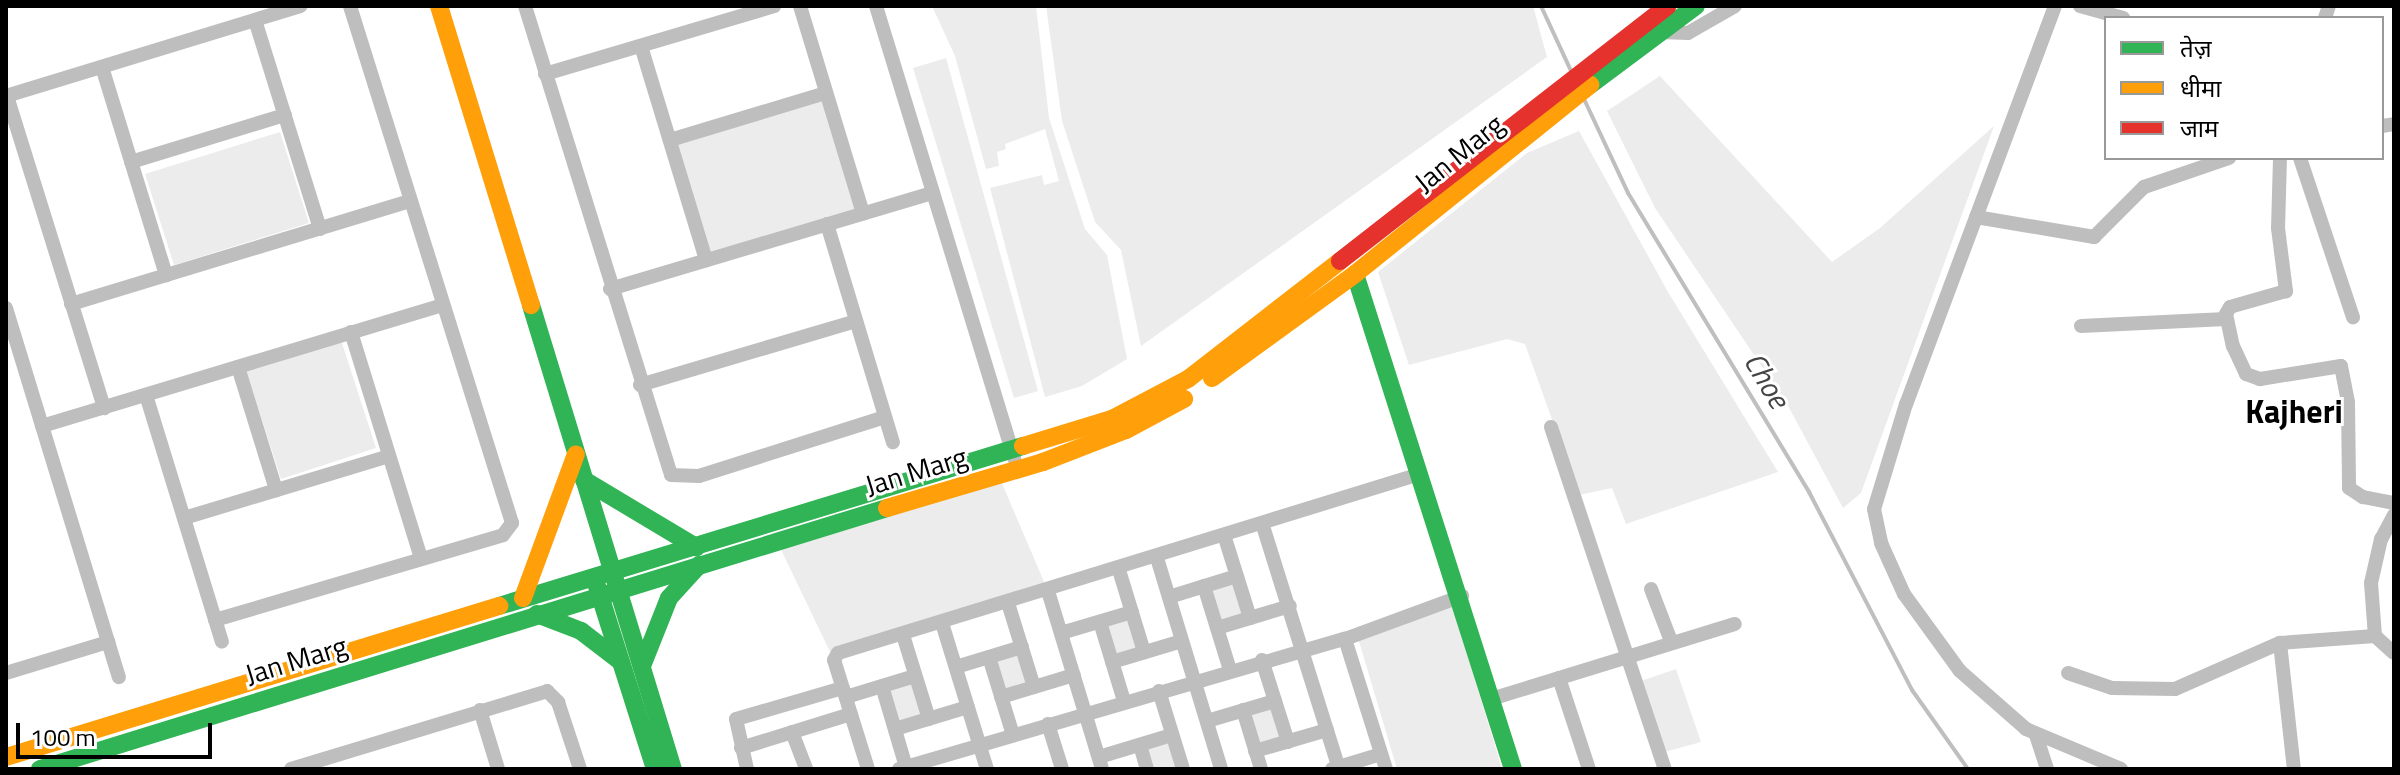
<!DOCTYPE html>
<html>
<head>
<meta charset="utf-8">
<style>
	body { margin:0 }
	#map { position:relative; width:2400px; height:775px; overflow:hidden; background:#fff; font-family:"Titillium Web","Noto Sans Devanagari",sans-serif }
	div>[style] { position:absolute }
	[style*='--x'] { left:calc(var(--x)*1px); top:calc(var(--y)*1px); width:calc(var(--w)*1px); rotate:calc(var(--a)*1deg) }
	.green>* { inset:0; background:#ececec }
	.stream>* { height:4px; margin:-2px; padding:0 2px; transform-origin:2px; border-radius:2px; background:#bfbfbf }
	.street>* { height:14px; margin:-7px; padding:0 7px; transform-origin:7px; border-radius:7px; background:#bebebe }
	.fast>* { height:18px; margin:-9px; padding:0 9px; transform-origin:9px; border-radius:9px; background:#30b455 }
	.slow>* { height:18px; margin:-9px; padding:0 9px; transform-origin:9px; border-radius:9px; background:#ff9f0a }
	.jam>* { height:18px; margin:-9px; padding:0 9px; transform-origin:9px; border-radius:9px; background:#e5322d }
	span { translate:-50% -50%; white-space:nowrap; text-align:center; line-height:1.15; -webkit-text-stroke:6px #fff; paint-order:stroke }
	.street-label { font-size:28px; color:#000 }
	.water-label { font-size:30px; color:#444; font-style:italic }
	.quarter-label { font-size:32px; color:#000; font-weight:700 }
	.frame { position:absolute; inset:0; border:8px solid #000; pointer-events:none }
	.legend { position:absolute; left:2104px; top:16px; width:280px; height:144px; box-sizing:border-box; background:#fff; border:2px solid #999; margin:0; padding:10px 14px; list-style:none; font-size:24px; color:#000 }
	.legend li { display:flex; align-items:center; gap:16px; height:40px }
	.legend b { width:40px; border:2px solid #999 }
	.scale { position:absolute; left:16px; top:723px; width:196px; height:36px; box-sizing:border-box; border:4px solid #000; border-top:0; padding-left:10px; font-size:24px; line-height:28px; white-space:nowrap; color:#000; -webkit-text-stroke:6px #fff; paint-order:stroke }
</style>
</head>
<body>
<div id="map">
	<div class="green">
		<i style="clip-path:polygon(932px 6px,1036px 6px,1049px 118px,1085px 229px,1107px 255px,1127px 359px,1082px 386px,1045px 397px,990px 188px,1042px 175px,1044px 185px,1059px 181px,1045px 129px,1005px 144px,1006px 149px,997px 152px,999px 166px,986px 169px,955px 56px)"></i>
		<i style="clip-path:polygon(1046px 6px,1533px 6px,1547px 57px,1141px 346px,1121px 250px,1095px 222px,1062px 121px)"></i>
		<i style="clip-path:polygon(946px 58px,1038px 391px,1014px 398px,913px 68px)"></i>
		<i style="clip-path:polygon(1660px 76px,1832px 262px,1880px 228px,1994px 126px,1861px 493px,1843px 508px,1787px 404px,1655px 208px,1607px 111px)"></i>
		<i style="clip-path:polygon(826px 93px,863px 214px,706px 260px,670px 140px)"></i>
		<i style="clip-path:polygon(1579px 131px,1668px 292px,1778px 472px,1626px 524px,1612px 488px,1579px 495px,1525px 344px,1507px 339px,1409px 365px,1378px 272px,1527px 153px)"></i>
		<i style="clip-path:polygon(280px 132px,309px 223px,174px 265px,145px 174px)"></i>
		<i style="clip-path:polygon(341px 340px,376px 448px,281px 479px,246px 370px)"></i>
		<i style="clip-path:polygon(995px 467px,1048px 591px,834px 660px,773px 533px)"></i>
		<i style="clip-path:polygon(1235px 583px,1244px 615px,1220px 621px,1209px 589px)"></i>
		<i style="clip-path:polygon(1453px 607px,1502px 769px,1397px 769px,1358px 638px)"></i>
		<i style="clip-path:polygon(1129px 619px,1139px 649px,1114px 657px,1104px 625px)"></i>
		<i style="clip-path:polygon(1018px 654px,1030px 684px,1004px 691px,994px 659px)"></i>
		<i style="clip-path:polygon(1676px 669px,1701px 742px,1661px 753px,1641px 681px)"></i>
		<i style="clip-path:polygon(913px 681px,923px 716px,897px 724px,887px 688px)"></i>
		<i style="clip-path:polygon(1272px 706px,1281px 739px,1258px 745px,1248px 713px)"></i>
		<i style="clip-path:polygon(1170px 740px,1178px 769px,1151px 769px,1145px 747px)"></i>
	</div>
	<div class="stream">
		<i style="--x:1541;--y:6;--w:74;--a:65.2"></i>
		<i style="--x:1584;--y:99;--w:104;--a:64.9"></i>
		<i style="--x:1628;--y:193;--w:350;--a:58.8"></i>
		<i style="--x:1809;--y:492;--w:223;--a:62.5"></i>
		<i style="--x:1912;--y:690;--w:97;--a:54.7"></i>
	</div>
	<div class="street">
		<i style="--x:525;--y:6;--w:491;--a:72.7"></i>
		<i style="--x:671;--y:475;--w:28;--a:2"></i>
		<i style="--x:699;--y:476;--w:195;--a:-17.6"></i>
		<i style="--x:800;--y:6;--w:217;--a:73.1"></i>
		<i style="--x:876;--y:6;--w:473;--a:73"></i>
		<i style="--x:2055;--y:6;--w:425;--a:110.5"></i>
		<i style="--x:1906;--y:404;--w:110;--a:106.9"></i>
		<i style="--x:1874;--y:509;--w:35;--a:78"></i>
		<i style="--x:1881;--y:543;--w:56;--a:65.7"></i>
		<i style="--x:1904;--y:594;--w:95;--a:54"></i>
		<i style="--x:1960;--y:671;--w:88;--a:41.3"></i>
		<i style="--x:2026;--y:729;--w:103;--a:22.8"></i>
		<i style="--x:2080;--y:6;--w:45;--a:15.6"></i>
		<i style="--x:2325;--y:18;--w:13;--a:-72"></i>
		<i style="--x:255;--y:20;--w:219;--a:72.7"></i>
		<i style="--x:1660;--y:32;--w:28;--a:2"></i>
		<i style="--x:1688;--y:33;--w:54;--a:-29.9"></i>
		<i style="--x:641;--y:46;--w:224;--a:73.1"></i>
		<i style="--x:102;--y:67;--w:218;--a:72.9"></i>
		<i style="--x:545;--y:74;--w:239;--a:-16.5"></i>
		<i style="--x:6;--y:96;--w:308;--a:-17"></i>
		<i style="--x:7;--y:96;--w:327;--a:72.7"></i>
		<i style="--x:2382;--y:126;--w:12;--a:-9"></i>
		<i style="--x:670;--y:140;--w:163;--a:-16.8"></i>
		<i style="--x:2280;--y:158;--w:70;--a:91.6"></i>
		<i style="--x:2278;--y:228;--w:64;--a:82.8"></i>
		<i style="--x:2286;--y:291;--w:58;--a:164.1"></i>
		<i style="--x:2230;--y:307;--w:8;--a:120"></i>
		<i style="--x:2226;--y:314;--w:33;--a:78"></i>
		<i style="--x:2233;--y:346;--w:31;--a:65"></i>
		<i style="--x:2246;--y:374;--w:15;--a:20"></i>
		<i style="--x:2260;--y:379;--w:82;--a:-9.1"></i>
		<i style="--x:2341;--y:366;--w:37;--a:79"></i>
		<i style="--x:2348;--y:402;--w:86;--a:89.3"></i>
		<i style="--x:2349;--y:488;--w:17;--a:33"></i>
		<i style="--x:2363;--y:497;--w:32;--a:11"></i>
		<i style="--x:2300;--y:158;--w:168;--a:71.6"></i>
		<i style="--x:131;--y:162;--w:161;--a:-17"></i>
		<i style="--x:1976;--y:217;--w:120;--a:9.6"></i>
		<i style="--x:2094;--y:237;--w:71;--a:-45"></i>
		<i style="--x:2144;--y:187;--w:90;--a:-18.8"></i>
		<i style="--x:827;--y:224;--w:228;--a:73.2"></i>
		<i style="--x:610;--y:289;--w:337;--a:-16.6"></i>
		<i style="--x:71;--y:304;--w:355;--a:-16.9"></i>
		<i style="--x:6;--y:308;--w:386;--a:73"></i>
		<i style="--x:2081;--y:326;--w:145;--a:-2.8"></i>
		<i style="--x:351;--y:332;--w:237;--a:72.8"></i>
		<i style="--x:238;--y:367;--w:129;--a:72.8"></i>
		<i style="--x:640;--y:385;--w:225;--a:-16.5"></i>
		<i style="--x:146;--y:395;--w:258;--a:72.9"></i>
		<i style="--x:42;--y:426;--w:419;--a:-16.8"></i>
		<i style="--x:1551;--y:427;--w:360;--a:71.6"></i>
		<i style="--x:2394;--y:515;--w:27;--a:118"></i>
		<i style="--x:2381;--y:539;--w:45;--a:102.8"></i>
		<i style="--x:2371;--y:583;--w:53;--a:85.7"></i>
		<i style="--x:2375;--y:636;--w:25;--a:42"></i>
		<i style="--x:184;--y:518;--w:214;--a:-16.8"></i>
		<i style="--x:1262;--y:523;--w:258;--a:72.6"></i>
		<i style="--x:1225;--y:538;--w:84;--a:72.6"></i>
		<i style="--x:1157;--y:558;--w:220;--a:73.1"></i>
		<i style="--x:1119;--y:570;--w:86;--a:73"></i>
		<i style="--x:1204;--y:586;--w:88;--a:72.8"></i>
		<i style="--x:1651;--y:589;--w:56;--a:69"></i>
		<i style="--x:1048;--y:591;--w:186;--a:73.1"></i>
		<i style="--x:1169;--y:597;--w:71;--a:-17.2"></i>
		<i style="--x:1008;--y:603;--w:88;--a:72.8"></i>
		<i style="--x:215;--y:620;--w:300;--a:-16.4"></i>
		<i style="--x:503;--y:535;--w:15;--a:-53"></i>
		<i style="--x:512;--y:523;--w:542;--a:-107.4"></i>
		<i style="--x:1100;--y:622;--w:83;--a:73.1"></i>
		<i style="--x:942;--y:623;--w:153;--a:72.9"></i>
		<i style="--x:1217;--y:628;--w:76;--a:-16.8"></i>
		<i style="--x:1061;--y:633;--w:74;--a:-16.5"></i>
		<i style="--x:903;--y:635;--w:88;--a:72.8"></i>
		<i style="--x:1345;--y:639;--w:136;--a:72.5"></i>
		<i style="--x:2280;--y:643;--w:127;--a:83.7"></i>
		<i style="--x:989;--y:657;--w:82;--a:72.9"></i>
		<i style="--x:1262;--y:660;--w:86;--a:72.4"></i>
		<i style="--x:1112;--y:662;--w:73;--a:-16.7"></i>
		<i style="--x:956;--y:667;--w:69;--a:-16.9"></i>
		<i style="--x:6;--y:673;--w:107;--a:-16.9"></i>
		<i style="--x:2068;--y:673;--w:46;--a:18.8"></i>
		<i style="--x:2112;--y:688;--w:63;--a:0.9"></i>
		<i style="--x:2175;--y:689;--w:115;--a:-23.7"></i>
		<i style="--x:2280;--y:643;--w:95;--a:-4.2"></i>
		<i style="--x:1559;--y:678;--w:96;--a:71.8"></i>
		<i style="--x:882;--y:686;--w:84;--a:73.5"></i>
		<i style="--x:1159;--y:691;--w:82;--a:72.9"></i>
		<i style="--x:846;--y:697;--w:72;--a:-16.9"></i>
		<i style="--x:1001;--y:697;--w:76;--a:-16.8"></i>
		<i style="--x:1491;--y:699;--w:255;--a:-17.1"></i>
		<i style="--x:480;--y:710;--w:62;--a:73"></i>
		<i style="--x:1243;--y:710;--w:62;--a:73"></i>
		<i style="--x:1207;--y:721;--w:71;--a:-16.4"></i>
		<i style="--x:1048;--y:724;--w:47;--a:72.7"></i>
		<i style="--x:895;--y:729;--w:76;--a:-16.8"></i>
		<i style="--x:792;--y:732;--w:40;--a:69"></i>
		<i style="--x:2036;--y:735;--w:36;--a:72"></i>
		<i style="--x:1140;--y:745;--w:25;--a:74"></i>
		<i style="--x:741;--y:748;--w:115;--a:-17.2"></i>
		<i style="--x:1255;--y:751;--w:75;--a:-16.3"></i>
		<i style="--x:1099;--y:757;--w:76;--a:-16.8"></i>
		<i style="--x:291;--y:769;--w:268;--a:-16.9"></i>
		<i style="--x:547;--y:691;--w:16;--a:45"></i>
		<i style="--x:558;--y:702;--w:71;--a:71.8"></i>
		<i style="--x:747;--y:769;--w:51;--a:-102.4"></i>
		<i style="--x:736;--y:719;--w:111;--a:-16.2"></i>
		<i style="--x:868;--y:769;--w:114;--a:-107.3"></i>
		<i style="--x:834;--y:660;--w:8;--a:-60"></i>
		<i style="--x:838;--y:653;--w:609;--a:-17.1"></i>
		<i style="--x:899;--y:769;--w:465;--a:-16.3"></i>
		<i style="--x:1345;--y:639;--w:125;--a:-20.2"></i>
		<i style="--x:1332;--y:769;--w:51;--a:-17"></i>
	</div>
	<div class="fast">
		<i style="--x:1590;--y:85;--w:132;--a:-36.7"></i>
		<i style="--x:1355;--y:274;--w:520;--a:72.3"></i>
		<i style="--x:531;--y:305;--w:485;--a:73"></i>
		<i style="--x:584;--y:480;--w:131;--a:30.9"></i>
		<i style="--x:596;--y:583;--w:195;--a:72.4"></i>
		<i style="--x:499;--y:606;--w:548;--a:-16.98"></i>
		<i style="--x:537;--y:614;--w:47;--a:21.1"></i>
		<i style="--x:581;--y:631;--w:49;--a:37.6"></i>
		<i style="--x:642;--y:666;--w:73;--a:-68.3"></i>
		<i style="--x:669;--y:598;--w:45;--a:-47.7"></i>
		<i style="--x:40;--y:769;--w:886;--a:-17.13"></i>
	</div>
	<div class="slow">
		<i style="--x:439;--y:6;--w:313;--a:72.9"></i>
		<i style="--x:1212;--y:378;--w:177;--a:-36"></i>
		<i style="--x:1355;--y:274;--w:302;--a:-38.8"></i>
		<i style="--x:1023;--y:446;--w:93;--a:-16.9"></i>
		<i style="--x:1112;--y:419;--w:86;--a:-27.8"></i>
		<i style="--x:1188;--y:379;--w:192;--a:-37.8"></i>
		<i style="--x:887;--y:508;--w:163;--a:-16.4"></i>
		<i style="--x:1043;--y:462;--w:89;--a:-21.1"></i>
		<i style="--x:1126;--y:430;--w:66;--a:-28.1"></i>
		<i style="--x:523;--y:598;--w:153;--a:-69.8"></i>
		<i style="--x:6;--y:757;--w:516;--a:-17.03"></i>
	</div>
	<div class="jam">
		<i style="--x:1340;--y:261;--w:415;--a:-37.9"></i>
	</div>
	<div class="street-label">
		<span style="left:1459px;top:153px;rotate:-39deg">Jan Marg</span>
		<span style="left:916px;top:471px;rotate:-17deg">Jan Marg</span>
		<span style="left:296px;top:660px;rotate:-17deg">Jan Marg</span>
	</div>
	<div class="water-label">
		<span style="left:1767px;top:380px;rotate:59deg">Choe</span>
	</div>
	<div class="quarter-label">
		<span style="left:2294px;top:411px">Kajheri</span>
	</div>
	<div class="frame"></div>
	<ul class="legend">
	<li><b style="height:10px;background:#30b455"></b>तेज़</li>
	<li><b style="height:10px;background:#ff9f0a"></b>धीमा</li>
	<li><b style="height:10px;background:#e5322d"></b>जाम</li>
	</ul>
	<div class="scale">100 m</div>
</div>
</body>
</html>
